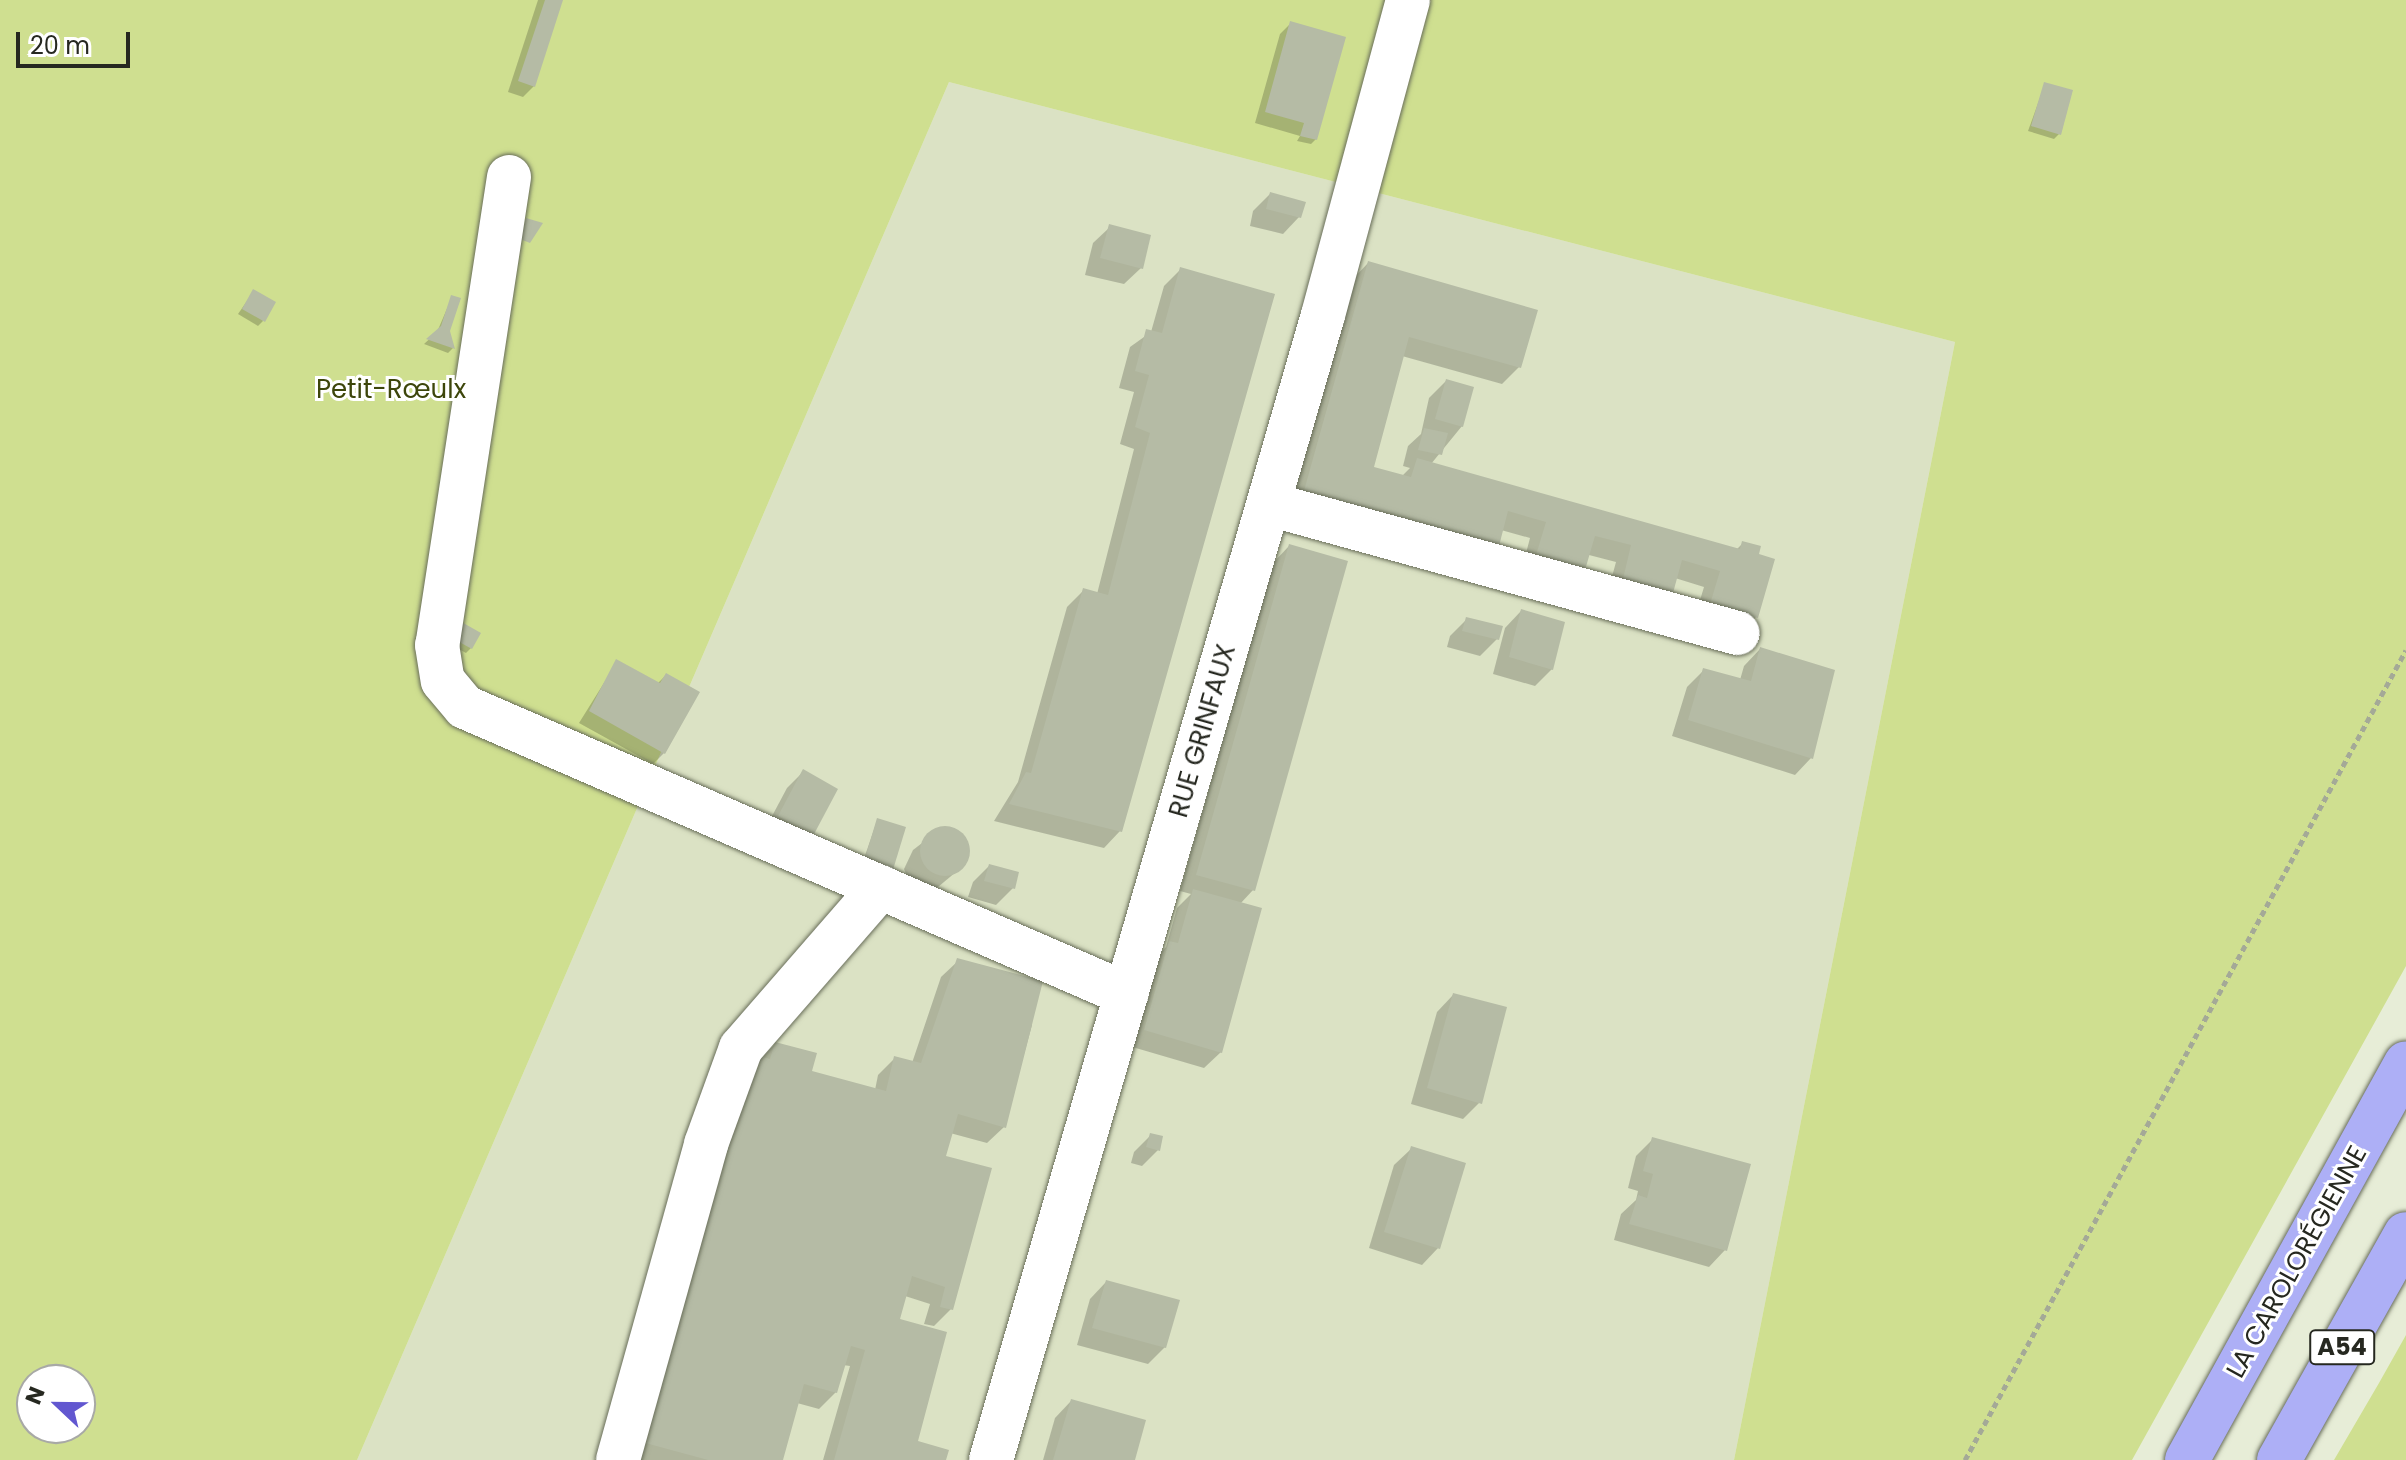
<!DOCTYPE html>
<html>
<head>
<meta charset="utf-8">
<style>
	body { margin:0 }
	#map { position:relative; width:2406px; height:1460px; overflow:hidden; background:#e7edd7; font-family:Poppins,sans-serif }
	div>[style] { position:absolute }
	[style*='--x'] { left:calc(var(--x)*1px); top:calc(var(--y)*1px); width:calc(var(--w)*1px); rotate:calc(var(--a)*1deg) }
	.built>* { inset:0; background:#dbe2c4 }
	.green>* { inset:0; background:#cfdf90 }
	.shadow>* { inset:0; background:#0003 }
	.building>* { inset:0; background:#b5bba5 }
	.round { border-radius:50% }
	.path>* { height:5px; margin-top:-2.5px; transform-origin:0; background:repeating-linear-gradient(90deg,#a4a997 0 6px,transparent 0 10px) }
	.roads { filter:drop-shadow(0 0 2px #686d59) drop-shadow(0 0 2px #686d59) }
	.minor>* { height:44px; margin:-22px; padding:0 22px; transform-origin:22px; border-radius:22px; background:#fff }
	.highway>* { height:44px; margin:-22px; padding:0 22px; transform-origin:22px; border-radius:22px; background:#adaff6 }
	span { translate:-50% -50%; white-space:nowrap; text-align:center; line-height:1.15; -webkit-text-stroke:6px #fff; paint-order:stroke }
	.shield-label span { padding:2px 6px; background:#fff; border:2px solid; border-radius:6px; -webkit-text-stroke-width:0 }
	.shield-label { font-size:24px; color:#262820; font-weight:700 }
	.park-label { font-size:26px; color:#3d460b }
	.street-label { font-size:26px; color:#262820 }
	.north { position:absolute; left:16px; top:1364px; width:80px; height:80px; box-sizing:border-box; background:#fff; border:2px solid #a8a9a6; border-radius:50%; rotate:292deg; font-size:22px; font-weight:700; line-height:32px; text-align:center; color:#262820 }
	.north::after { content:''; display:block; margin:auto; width:28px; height:36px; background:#6257d0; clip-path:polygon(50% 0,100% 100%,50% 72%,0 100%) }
	.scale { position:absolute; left:16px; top:32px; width:114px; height:36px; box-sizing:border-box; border:4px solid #262820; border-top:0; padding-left:10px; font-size:24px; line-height:28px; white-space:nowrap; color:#262820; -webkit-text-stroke:6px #fff; paint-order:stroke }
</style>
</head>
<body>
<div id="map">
	<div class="built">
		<i style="clip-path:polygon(949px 82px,1955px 342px,1734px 1460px,357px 1460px)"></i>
	</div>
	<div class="green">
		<i style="clip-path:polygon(evenodd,0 0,2406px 0,2406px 966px,2132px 1460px,1734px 1460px,1955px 342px,949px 82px,357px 1460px,0 1460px,0 0,32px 1380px,80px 1380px,80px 1428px,32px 1428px,32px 1380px)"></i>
		<i style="clip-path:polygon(2406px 1335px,2406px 1460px,2334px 1460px,2379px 1383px)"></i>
	</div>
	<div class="shadow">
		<i style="clip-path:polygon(538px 0,561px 0,534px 86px,523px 97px,508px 92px)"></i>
		<i style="clip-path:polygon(1291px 23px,1316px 139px,1311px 144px,1297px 141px,1300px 136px,1255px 123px,1280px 34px)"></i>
		<i style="clip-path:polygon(2045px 84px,2059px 134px,2054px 139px,2028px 131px)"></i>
		<i style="clip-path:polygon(1270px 194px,1299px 217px,1283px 234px,1250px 226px,1253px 211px)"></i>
		<i style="clip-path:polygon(1110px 227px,1141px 268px,1124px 284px,1085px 275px,1093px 243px)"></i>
		<i style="clip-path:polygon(1368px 263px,1519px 367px,1502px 384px,1402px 356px,1372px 468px,1401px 477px,1410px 468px,1403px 466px,1408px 446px,1421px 434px,1429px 398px,1446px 381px,1462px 426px,1431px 464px,1736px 550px,1743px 543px,1756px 617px,1740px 634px,1694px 620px,1704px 587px,1675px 578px,1607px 595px,1616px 562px,1589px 555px,1521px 572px,1530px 538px,1501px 530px,1289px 507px,1352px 280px)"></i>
		<i style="clip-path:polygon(1181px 269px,1120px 831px,1104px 848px,994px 821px,1018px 782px,1067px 607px,1084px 590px,1097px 594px,1134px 449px,1120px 444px,1134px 392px,1119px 388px,1130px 347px,1151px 332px,1164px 286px)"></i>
		<i style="clip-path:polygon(254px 291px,263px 321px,258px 326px,238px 314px)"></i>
		<i style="clip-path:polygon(452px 297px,448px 331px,453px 348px,448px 353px,424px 344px,437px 332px)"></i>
		<i style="clip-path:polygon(1289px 546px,1253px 890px,1240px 904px,1221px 1052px,1204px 1068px,1129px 1046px,1153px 960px,1166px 947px,1177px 908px,1191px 894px,1180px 891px,1273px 563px)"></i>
		<i style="clip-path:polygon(1521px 611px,1552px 669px,1535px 686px,1493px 674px,1505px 628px)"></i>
		<i style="clip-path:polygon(1467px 619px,1497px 639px,1480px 656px,1447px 647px,1450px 636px)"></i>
		<i style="clip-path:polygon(454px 628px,471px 648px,466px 653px,446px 642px)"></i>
		<i style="clip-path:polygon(1760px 649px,1811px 758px,1795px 775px,1672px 736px,1687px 687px,1704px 670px,1740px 680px,1744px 666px)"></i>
		<i style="clip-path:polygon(617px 662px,657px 684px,666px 675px,664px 753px,653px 764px,579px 723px)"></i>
		<i style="clip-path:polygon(803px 772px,812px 834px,763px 833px,787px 788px)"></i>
		<i style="clip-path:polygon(877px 821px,886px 877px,860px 870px)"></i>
		<i style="clip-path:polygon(943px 827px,962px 835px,968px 855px,962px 867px,932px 892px,912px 887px,904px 869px,913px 850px)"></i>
		<i style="clip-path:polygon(989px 866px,1013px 888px,996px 905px,968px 897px,973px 882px)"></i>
		<i style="clip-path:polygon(958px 961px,1032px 1025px,1004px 1127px,987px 1143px,950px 1133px,944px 1158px,951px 1309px,934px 1326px,924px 1324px,930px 1304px,905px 1296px,898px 1321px,915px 1443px,944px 1460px,823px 1460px,850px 1366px,843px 1365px,836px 1392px,819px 1409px,797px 1403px,780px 1460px,632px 1460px,761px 1059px,775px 1044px,810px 1072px,875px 1090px,878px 1075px,895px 1058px,912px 1063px,941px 977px)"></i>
		<i style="clip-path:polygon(1453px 995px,1480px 1102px,1463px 1119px,1411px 1104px,1437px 1012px)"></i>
		<i style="clip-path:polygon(1151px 1135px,1158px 1150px,1142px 1166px,1131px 1163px,1134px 1152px)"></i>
		<i style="clip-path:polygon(1653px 1139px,1725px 1250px,1709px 1267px,1614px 1240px,1621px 1214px,1636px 1200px,1638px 1191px,1628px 1188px,1636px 1156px)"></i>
		<i style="clip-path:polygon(1411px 1149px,1438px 1248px,1422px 1265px,1369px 1248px,1394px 1165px)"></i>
		<i style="clip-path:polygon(1106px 1282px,1165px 1347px,1148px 1364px,1077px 1345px,1090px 1299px)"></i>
		<i style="clip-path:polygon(1071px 1401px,1133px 1460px,1043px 1460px,1055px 1418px)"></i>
	</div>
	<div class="building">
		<i style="clip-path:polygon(545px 0,563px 0,535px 87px,518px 81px)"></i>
		<i style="clip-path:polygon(1290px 21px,1346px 37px,1317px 140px,1300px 136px,1304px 123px,1265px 112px)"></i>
		<i style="clip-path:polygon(2044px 82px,2073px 90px,2061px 135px,2031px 126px)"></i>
		<i style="clip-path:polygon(1270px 192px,1306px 202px,1301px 218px,1266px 209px)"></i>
		<i style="clip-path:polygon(526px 218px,543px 223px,530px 243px,520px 239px)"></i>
		<i style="clip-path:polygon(1109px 224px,1151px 235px,1143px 269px,1100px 258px)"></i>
		<i style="clip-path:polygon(1368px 261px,1538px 310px,1521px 368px,1409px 337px,1374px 467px,1411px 477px,1417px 458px,1740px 549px,1742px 541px,1761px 546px,1759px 554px,1775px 559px,1758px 618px,1710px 604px,1720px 571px,1682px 560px,1673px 593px,1623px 579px,1631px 545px,1595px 536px,1585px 570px,1536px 555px,1546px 522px,1508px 511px,1499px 546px,1304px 491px)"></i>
		<i style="clip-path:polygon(1180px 267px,1275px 294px,1122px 832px,1009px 804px,1026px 772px,1031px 773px,1083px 588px,1108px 595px,1150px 433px,1135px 427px,1149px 375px,1135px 371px,1146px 329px,1162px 333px)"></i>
		<i style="clip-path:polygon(253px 289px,276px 302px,265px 322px,242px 309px)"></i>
		<i style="clip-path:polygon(451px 295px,461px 298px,450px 331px,455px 349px,426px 339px,441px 326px)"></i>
		<i style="clip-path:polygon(1446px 379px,1474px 387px,1463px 427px,1435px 419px)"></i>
		<i style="clip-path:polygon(1424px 428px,1448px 433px,1442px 455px,1418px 450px)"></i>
		<i style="clip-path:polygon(1289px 544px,1348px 561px,1255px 891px,1196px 875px)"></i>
		<i style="clip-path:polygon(1521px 609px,1565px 622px,1553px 670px,1509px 657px)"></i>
		<i style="clip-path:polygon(1466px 617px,1503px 626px,1499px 640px,1462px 631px)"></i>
		<i style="clip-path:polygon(458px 620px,481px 633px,472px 649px,450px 637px)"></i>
		<i style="clip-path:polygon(1760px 647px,1835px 670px,1813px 759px,1688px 720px,1703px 668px,1751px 681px)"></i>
		<i style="clip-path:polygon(616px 659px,660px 683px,666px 673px,700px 692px,665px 754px,589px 711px)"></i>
		<i style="clip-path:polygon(803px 769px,838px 789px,813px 836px,778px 816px)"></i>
		<i style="clip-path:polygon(877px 818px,906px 827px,892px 873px,863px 865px)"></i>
		<i class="round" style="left:920px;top:826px;width:50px;height:50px"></i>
		<i style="clip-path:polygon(989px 864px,1019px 872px,1015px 889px,984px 881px)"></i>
		<i style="clip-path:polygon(1193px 889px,1262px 908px,1222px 1053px,1144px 1030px,1169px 941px,1178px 943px)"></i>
		<i style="clip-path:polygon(957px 958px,1043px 981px,1006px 1128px,958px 1114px,955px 1125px,946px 1156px,992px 1168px,953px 1310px,940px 1307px,945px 1287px,912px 1276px,900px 1319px,947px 1332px,918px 1441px,949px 1450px,946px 1460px,834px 1460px,865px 1350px,851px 1346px,837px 1393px,804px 1384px,783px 1460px,708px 1460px,638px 1441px,746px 1052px,770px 1059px,775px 1042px,817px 1053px,812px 1071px,886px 1091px,894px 1056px,921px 1063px)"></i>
		<i style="clip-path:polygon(1453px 993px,1507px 1007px,1482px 1104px,1427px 1088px)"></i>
		<i style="clip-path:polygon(1150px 1133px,1163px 1136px,1160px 1151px,1146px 1147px)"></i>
		<i style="clip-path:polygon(1652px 1137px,1751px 1164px,1727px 1251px,1629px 1224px,1638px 1195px,1647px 1198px,1653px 1174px,1643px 1171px)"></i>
		<i style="clip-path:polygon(1411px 1146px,1466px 1163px,1440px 1249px,1384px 1232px)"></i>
		<i style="clip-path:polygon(1106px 1280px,1180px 1300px,1166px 1348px,1092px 1328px)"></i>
		<i style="clip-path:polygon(1071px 1399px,1146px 1420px,1135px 1460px,1053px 1460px)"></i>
	</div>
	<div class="path">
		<i style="--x:1965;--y:1460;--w:922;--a:-61.43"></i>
	</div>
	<div class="roads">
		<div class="minor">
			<i style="--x:509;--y:177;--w:474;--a:98.7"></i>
			<i style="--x:437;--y:645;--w:36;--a:81"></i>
			<i style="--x:443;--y:681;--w:34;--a:50"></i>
			<i style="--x:465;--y:707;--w:721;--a:23.47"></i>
			<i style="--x:1269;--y:504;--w:486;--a:15.4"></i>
			<i style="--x:618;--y:1460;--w:328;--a:-74.4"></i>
			<i style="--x:706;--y:1144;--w:102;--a:-70"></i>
			<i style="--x:741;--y:1048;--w:213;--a:-49"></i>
			<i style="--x:991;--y:1460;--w:1192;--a:-73.83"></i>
			<i style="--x:1323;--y:315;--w:326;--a:-74.9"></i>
		</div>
		<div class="highway">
			<i style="--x:2187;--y:1460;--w:453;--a:-61.1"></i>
			<i style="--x:2279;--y:1460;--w:259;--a:-60.7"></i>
		</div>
	</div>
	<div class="shield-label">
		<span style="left:2342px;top:1347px">A54</span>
	</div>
	<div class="park-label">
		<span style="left:391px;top:390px">Petit-Rœulx</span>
	</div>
	<div class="street-label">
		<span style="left:1203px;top:731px;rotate:-74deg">RUE GRINFAUX</span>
		<span style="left:2297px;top:1262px;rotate:-61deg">LA CAROLORÉGIENNE</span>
	</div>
	<div class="north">N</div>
	<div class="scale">20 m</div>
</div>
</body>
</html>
